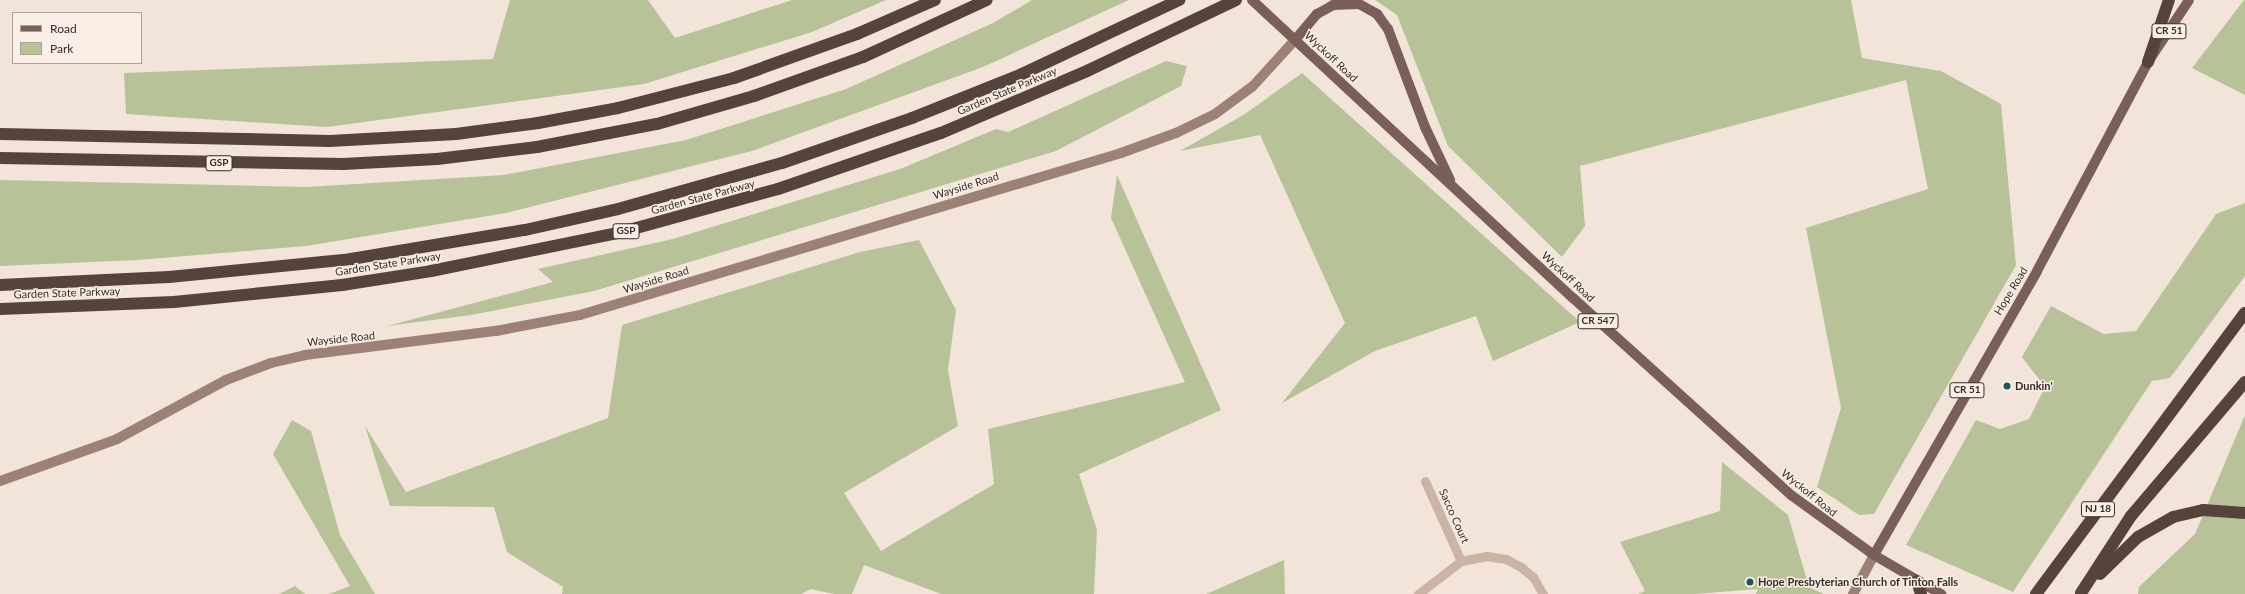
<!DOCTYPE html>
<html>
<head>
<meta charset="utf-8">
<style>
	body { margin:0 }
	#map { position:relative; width:2245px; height:594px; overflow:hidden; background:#f2e4d9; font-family:Lato,sans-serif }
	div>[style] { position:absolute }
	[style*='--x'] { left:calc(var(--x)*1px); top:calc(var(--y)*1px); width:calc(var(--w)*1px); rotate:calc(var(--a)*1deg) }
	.green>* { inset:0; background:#b8c299 }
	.street>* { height:9px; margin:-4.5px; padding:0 4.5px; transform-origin:4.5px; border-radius:4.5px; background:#cbb3a5 }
	.secondary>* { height:10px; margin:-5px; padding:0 5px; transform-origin:5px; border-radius:5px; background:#9e8176 }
	.primary>* { height:10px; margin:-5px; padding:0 5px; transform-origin:5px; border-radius:5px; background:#795f57 }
	.highway>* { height:12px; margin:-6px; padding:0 6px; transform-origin:6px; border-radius:6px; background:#57433d }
	.dots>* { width:11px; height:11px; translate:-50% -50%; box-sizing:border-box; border:2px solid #faefe6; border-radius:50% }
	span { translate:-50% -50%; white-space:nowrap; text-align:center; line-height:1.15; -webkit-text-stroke:3px #faefe6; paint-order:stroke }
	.shield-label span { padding:1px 3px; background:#faefe6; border:1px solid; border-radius:3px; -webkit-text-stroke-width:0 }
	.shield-label { font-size:10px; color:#362a27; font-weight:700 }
	.street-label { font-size:11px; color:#362a27 }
	.poi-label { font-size:11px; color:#362a27; font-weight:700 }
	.left { translate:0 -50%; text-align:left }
	.legend { position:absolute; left:12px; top:12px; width:130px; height:52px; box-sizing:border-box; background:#faefe6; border:1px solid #aca09a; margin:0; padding:5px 7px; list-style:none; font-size:12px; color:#362a27 }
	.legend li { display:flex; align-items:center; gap:8px; height:20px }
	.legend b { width:20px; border:1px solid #aca09a }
</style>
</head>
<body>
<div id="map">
	<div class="green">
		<i style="clip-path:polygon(510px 0,648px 0,675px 38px,792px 0,886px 0,812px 32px,644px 84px,327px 127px,126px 114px,124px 73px,493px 59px)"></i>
		<i style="clip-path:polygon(1032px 0,1129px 0,983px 67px,752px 151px,506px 213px,306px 246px,138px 260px,0 266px,0 180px,306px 187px,504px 175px,686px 140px,846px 89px,993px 23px)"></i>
		<i style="clip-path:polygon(1375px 0,1851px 0,1862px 58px,1941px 71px,2001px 104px,2016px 265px,1874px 514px,1859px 515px,1817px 487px,1841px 408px,1806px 228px,1928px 189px,1906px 80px,1580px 166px,1585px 226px,1562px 257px,1448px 146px,1397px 15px)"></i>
		<i style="clip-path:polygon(2244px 0,2245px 0,2245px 95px,2192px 68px)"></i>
		<i style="clip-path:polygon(1166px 61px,1187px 66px,1181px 86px,1056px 151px,594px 291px,471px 315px,387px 326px,553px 282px,538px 269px,673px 239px,900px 169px,996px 129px,1008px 132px)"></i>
		<i style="clip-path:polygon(1302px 73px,1580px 322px,1493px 361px,1476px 316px,1375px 351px,1282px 403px,1345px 323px,1260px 135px,1180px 151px,1245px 114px)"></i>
		<i style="clip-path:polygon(1117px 175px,1221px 410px,1079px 474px,1097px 530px,1094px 594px,941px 594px,864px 565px,852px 594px,834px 594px,811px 589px,801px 594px,562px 594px,563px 587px,507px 552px,494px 507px,390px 506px,365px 426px,406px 492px,608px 418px,622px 325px,860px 252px,919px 240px,956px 310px,948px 370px,958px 426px,844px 493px,881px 551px,994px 484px,988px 429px,1185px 382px,1111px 218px)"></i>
		<i style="clip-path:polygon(2245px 203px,2245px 276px,2170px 378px,2152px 381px,2013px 592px,1906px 545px,1976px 420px,2000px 429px,2029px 419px,2045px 387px,2022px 357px,2051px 306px,2104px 334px,2136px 331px,2216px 214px)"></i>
		<i style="clip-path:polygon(2245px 415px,2245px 594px,2138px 594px,2139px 587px,2195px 534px)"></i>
		<i style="clip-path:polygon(292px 420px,311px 431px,340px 535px,375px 594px,329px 594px,350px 586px,273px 454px)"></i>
		<i style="clip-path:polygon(1722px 462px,1788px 515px,1809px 587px,1824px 594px,1756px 594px,1758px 589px,1695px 594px,1638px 594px,1645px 591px,1620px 542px,1720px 511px)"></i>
		<i style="clip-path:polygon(1284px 560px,1285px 594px,1206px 594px)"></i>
		<i style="clip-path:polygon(295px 586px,305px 594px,279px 594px)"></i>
	</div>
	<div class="street">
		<i style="--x:1425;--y:481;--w:88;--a:65.8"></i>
		<i style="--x:1418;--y:594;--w:54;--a:-37.5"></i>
		<i style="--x:1461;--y:561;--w:26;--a:-11"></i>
		<i style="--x:1487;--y:556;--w:19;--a:9"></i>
		<i style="--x:1506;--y:559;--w:17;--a:28"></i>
		<i style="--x:1521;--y:567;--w:16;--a:40"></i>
		<i style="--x:1533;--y:577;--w:20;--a:60"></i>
	</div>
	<div class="secondary">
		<i style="--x:0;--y:481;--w:124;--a:-19.7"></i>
		<i style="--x:117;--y:439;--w:124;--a:-28.4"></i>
		<i style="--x:226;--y:380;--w:48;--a:-20.7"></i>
		<i style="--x:271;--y:363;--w:35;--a:-13"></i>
		<i style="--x:305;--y:355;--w:193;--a:-7.2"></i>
		<i style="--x:496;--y:331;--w:86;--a:-10.8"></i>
		<i style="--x:580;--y:315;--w:565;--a:-16.67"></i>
		<i style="--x:1121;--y:153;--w:59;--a:-20"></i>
		<i style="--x:1176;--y:133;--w:43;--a:-26"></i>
		<i style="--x:1215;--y:114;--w:47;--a:-36.4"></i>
		<i style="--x:1253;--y:86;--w:62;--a:-47.6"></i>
		<i style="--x:1853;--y:594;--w:44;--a:-61.7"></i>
	</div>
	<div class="primary">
		<i style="--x:1252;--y:0;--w:438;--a:42.9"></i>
		<i style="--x:1573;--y:298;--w:294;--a:42.1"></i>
		<i style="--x:1791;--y:495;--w:102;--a:35.9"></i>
		<i style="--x:1874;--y:555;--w:78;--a:30.2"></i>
		<i style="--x:1295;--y:40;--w:34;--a:-50"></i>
		<i style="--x:1317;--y:14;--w:18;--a:-29"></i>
		<i style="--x:1333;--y:5;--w:26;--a:-2"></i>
		<i style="--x:1359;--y:4;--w:21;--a:29"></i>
		<i style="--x:1377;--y:14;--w:19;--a:54"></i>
		<i style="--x:1388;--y:29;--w:105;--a:69.3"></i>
		<i style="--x:1425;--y:127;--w:59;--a:64.7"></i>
		<i style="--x:1874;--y:555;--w:327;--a:-60.1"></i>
		<i style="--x:2037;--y:271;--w:237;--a:-62"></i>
		<i style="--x:2148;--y:62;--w:74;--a:-56.5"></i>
	</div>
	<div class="highway">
		<i style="--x:2148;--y:62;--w:65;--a:-71.3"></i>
		<i style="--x:0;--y:134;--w:330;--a:1.2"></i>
		<i style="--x:330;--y:141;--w:126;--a:-3.2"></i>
		<i style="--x:456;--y:134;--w:83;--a:-7.6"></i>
		<i style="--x:538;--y:123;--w:81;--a:-10.6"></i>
		<i style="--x:618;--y:108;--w:120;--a:-14.5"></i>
		<i style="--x:734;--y:78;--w:131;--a:-19.7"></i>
		<i style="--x:857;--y:34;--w:85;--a:-23.6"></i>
		<i style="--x:0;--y:158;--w:343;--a:1"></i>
		<i style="--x:343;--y:164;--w:94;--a:-3"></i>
		<i style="--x:437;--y:159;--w:101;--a:-6.8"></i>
		<i style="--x:537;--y:147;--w:122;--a:-10.9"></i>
		<i style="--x:657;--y:124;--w:101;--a:-16.1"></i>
		<i style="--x:754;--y:96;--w:116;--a:-19.7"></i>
		<i style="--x:863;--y:57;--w:136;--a:-24.7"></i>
		<i style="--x:0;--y:285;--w:169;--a:-2.7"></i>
		<i style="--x:169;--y:277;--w:183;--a:-5.6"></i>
		<i style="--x:351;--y:259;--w:176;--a:-9.5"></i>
		<i style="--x:525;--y:230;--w:95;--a:-12.7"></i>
		<i style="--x:618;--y:209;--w:170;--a:-15.7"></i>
		<i style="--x:782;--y:163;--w:138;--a:-19.1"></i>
		<i style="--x:912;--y:118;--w:118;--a:-21.8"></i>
		<i style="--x:1022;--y:74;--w:174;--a:-25.2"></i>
		<i style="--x:0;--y:309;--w:174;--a:-2.3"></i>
		<i style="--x:174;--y:302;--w:169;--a:-5.8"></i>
		<i style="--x:342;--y:285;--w:90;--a:-8.9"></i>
		<i style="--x:431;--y:271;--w:191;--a:-11.5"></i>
		<i style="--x:618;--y:233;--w:166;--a:-15.4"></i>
		<i style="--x:778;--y:189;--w:172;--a:-19"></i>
		<i style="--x:941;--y:133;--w:159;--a:-23"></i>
		<i style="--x:1087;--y:71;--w:165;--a:-25.5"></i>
		<i style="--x:2100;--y:574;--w:53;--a:-44.2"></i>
		<i style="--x:2138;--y:537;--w:40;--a:-29.7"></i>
		<i style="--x:2173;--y:517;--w:31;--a:-13"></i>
		<i style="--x:2203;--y:510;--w:42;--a:4.1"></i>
		<i style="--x:1917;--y:581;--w:14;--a:73"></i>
		<i style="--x:2081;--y:593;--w:92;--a:-57"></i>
		<i style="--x:2131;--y:516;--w:176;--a:-49.6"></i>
		<i style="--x:2036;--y:594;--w:350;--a:-53.4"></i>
	</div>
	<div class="dots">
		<i style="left:2007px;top:386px;background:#1b5957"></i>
		<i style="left:1750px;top:582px;background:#1b5957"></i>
	</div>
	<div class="shield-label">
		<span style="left:2169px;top:31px">CR 51</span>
		<span style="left:219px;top:163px">GSP</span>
		<span style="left:626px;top:231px">GSP</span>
		<span style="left:1598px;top:321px">CR 547</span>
		<span style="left:1967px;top:390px">CR 51</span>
		<span style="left:2098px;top:509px">NJ 18</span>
	</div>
	<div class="street-label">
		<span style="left:1331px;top:57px;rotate:43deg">Wyckoff Road</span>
		<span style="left:1007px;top:91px;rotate:-23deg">Garden State Parkway</span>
		<span style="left:966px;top:186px;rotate:-17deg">Wayside Road</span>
		<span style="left:703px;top:197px;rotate:-15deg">Garden State Parkway</span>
		<span style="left:388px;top:264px;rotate:-9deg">Garden State Parkway</span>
		<span style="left:1568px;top:277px;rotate:43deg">Wyckoff Road</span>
		<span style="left:656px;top:280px;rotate:-17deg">Wayside Road</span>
		<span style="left:2011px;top:291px;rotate:-59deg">Hope Road</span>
		<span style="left:67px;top:293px;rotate:-2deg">Garden State Parkway</span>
		<span style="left:341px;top:339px;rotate:-6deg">Wayside Road</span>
		<span style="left:1809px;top:493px;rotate:39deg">Wyckoff Road</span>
		<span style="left:1454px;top:516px;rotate:66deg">Sacco Court</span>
	</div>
	<div class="poi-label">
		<span class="left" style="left:2015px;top:386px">Dunkin'</span>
		<span class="left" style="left:1758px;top:582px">Hope Presbyterian Church of Tinton Falls</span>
	</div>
	<ul class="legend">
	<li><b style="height:5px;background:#795f57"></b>Road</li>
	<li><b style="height:11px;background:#b8c299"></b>Park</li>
	</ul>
</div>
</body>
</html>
